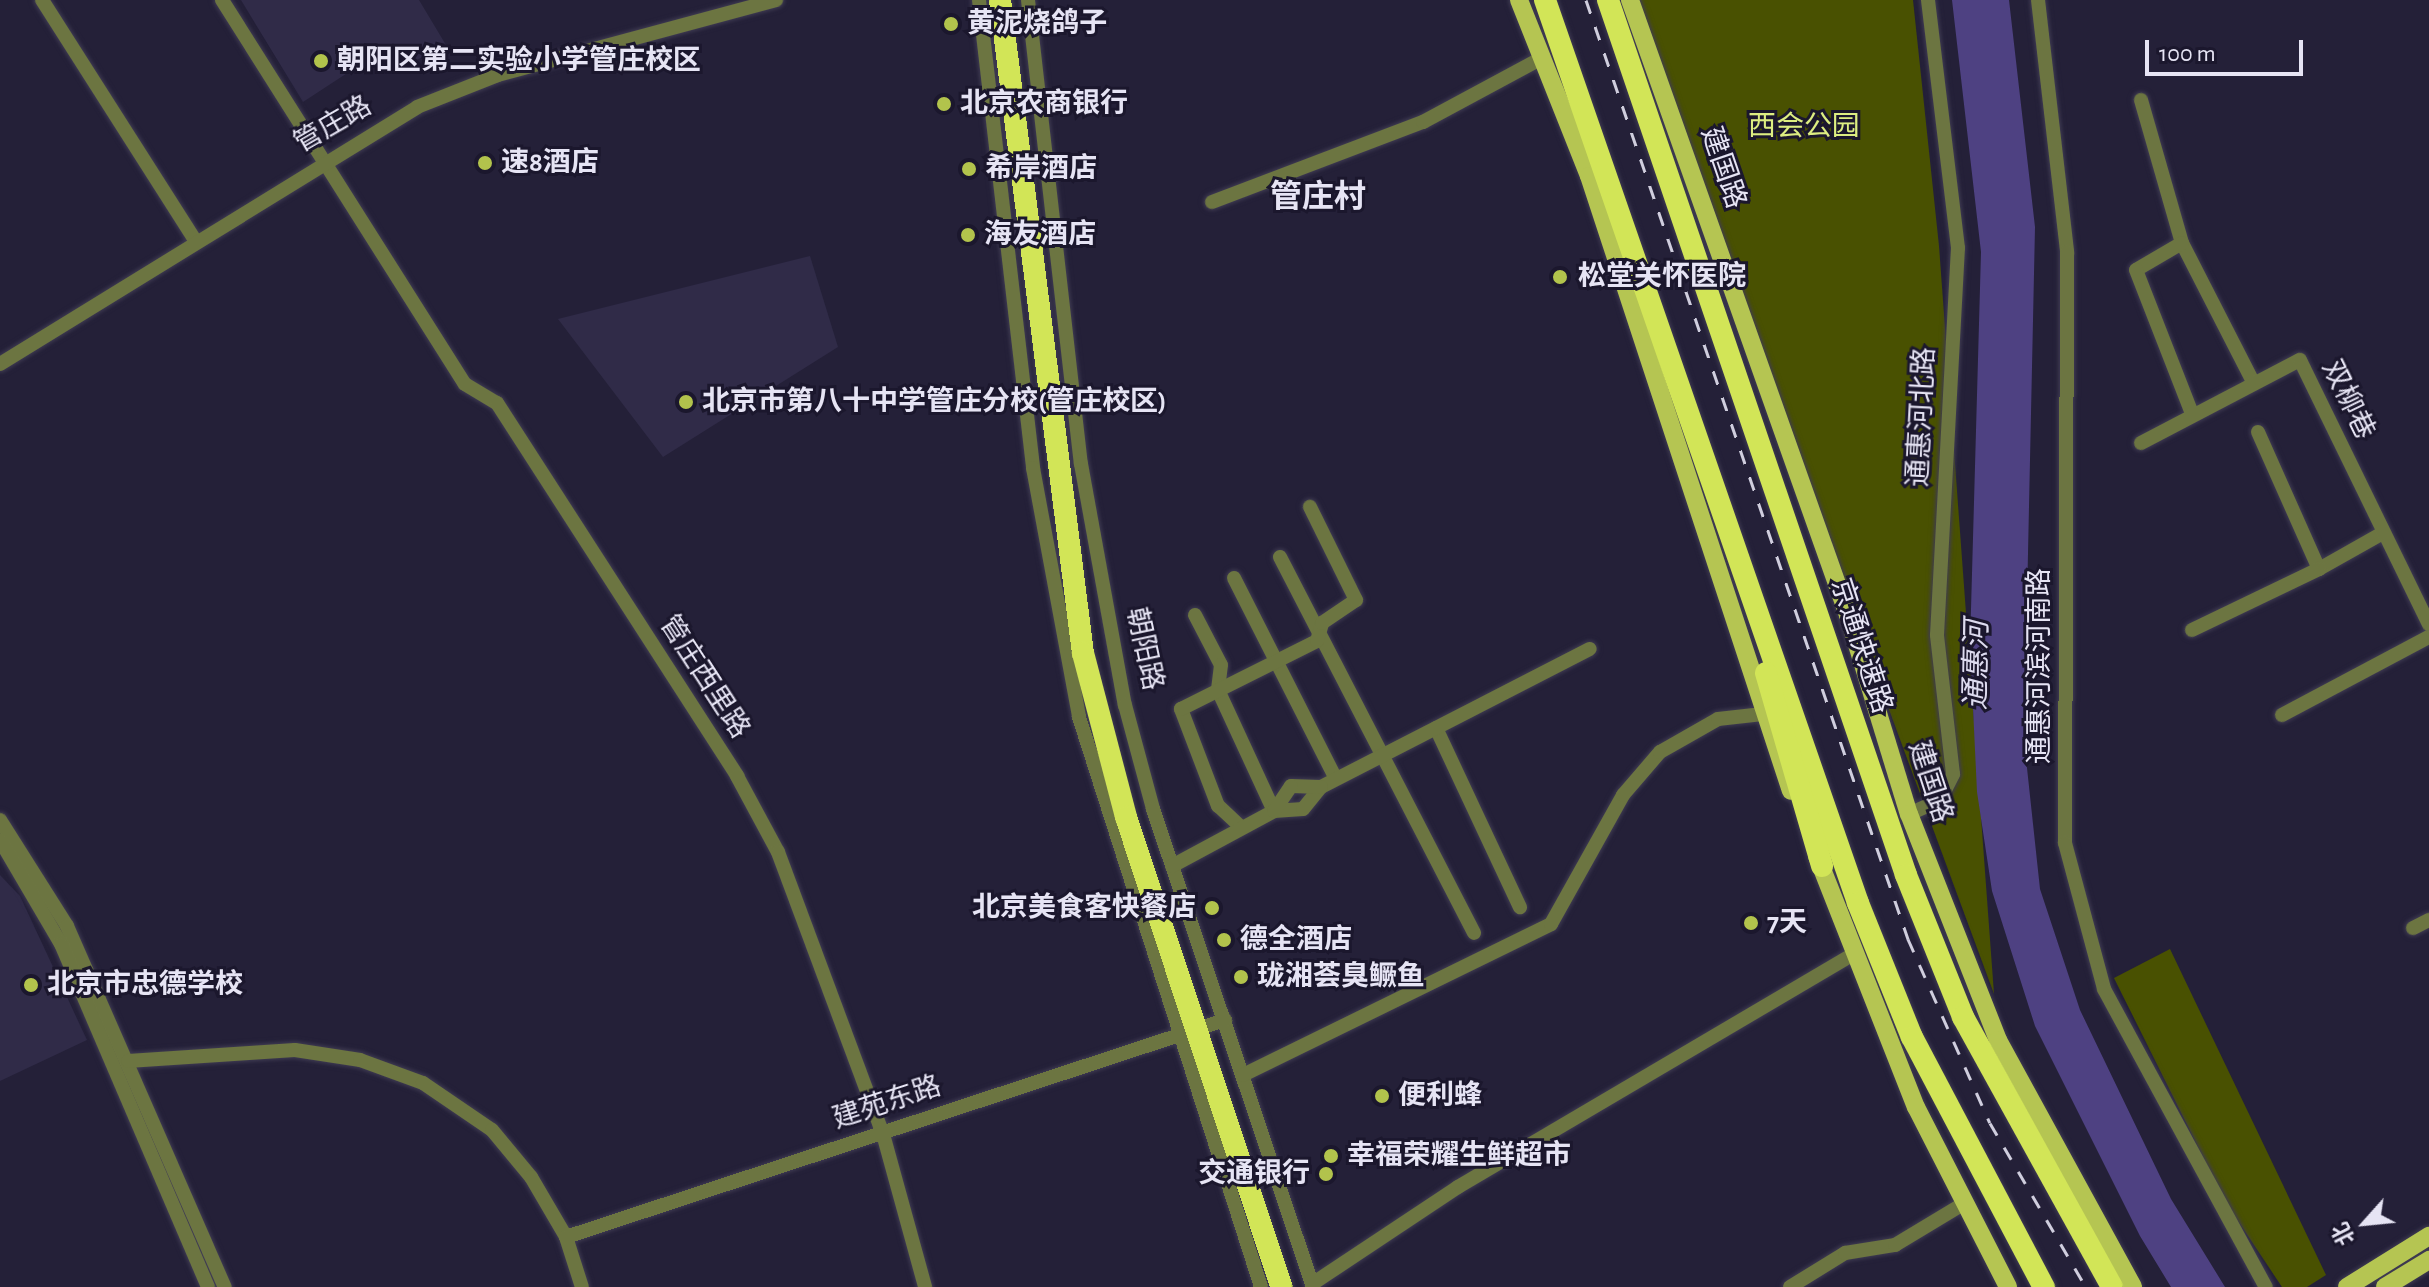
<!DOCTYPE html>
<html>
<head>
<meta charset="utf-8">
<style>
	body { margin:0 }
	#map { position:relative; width:2429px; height:1287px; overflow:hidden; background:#242038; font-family:"Alegreya Sans","Noto Sans SC",sans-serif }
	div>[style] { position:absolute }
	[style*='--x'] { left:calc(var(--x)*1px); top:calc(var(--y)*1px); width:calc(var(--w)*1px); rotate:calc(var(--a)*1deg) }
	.built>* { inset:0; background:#302b48 }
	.green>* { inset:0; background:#495101 }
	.water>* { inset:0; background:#4e4182 }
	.roads { filter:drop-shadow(0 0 2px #3f3b52) drop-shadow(0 0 2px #3f3b52) }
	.minor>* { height:14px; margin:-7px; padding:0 7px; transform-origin:7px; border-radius:7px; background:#6c7541 }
	.major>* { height:18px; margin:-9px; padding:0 9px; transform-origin:9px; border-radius:9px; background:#b5c552 }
	.highway>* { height:22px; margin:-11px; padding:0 11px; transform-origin:11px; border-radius:11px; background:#d2e557 }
	.rail>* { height:3px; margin-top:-1.5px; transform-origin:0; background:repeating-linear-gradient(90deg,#d0cede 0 14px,transparent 0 28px) }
	.dots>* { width:22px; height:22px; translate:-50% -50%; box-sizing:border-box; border:4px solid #1b172d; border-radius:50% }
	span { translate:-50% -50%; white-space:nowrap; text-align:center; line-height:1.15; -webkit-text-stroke:6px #1b172d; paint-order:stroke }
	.poi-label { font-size:28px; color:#e6e4f4; font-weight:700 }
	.left { translate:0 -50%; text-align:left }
	.right { translate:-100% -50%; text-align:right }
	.street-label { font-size:28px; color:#e6e4f4 }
	.park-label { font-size:28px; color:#ddee81 }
	.water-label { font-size:30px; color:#dddbef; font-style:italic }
	.quarter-label { font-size:32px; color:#e6e4f4; font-weight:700 }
	.north { position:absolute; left:2325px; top:1183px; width:80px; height:80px; -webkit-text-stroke:6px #1b172d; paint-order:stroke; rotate:243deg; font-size:22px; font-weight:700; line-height:32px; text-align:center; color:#e6e4f4 }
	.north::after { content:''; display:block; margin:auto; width:28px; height:36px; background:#e6e4f4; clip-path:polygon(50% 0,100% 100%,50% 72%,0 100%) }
	.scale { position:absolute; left:2145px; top:40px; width:158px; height:36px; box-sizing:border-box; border:4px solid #e6e4f4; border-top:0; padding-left:10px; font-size:24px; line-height:28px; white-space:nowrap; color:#e6e4f4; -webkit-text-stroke:6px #1b172d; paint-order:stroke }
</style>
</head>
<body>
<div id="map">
	<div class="built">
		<i style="clip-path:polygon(241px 0,419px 0,446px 45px,393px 72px,381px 51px,303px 102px)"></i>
		<i style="clip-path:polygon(810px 256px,838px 347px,663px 457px,558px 319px)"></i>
		<i style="clip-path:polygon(0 875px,20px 896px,87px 1040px,0 1081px)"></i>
	</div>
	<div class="green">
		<i style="clip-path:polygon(1627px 0,1913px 0,1939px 246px,1994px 994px)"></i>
		<i style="clip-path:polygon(2170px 949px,2326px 1275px,2307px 1287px,2282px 1287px,2226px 1203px,2114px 978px)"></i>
	</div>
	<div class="water">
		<i style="clip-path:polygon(1952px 0,2009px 0,2035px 227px,2024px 740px,2040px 889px,2080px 1010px,2171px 1199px,2225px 1287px,2171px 1287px,2140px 1236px,2035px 1026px,1992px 891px,1977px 792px,1970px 645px,1981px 252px)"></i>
	</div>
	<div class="roads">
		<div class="minor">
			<i style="--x:42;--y:0;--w:283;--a:57.5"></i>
			<i style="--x:222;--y:0;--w:454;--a:57.7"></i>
			<i style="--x:465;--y:384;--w:37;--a:31"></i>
			<i style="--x:497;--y:403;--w:444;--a:57.2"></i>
			<i style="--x:737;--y:776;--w:86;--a:61.7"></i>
			<i style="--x:778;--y:852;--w:301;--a:69.6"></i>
			<i style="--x:883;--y:1134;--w:159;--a:74.6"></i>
			<i style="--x:979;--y:0;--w:471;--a:83.4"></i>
			<i style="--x:1033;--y:468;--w:253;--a:79.5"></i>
			<i style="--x:1079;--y:717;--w:598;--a:72.29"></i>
			<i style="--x:1028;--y:0;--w:467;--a:83.5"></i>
			<i style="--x:1081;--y:464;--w:245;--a:79.7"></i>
			<i style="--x:1125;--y:705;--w:108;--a:74.9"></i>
			<i style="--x:1153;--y:809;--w:504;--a:71.49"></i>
			<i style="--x:2038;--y:0;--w:254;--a:83.4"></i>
			<i style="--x:2067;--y:252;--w:591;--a:90.19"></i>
			<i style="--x:2065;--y:843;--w:151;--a:75"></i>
			<i style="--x:2104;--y:989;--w:339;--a:61.5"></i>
			<i style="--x:2141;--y:100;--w:149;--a:74"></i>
			<i style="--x:2182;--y:243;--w:156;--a:62.9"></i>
			<i style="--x:1212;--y:202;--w:226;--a:-20.8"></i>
			<i style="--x:1423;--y:122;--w:135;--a:-28.3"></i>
			<i style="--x:2182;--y:243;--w:53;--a:149.6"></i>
			<i style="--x:2136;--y:270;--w:155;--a:68.7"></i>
			<i style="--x:0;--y:364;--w:490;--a:-31.6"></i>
			<i style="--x:417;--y:107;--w:87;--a:-21.6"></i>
			<i style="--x:498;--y:75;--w:288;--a:-15.1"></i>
			<i style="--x:2258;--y:432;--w:150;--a:66"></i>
			<i style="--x:2319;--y:569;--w:73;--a:-29.4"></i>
			<i style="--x:2141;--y:443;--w:179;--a:-27.6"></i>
			<i style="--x:2300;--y:360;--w:294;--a:64"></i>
			<i style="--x:1280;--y:557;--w:423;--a:62.7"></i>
			<i style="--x:1234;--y:578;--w:225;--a:63.1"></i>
			<i style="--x:1195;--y:615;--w:56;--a:62.5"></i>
			<i style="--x:1221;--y:665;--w:25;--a:97"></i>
			<i style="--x:1218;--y:690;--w:133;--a:65.2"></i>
			<i style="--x:2192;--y:630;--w:141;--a:-25.7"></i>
			<i style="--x:2282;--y:715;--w:166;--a:-28"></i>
			<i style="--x:1436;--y:728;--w:198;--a:64.9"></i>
			<i style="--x:1321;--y:787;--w:302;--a:-27.2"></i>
			<i style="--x:1909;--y:814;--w:34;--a:-24"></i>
			<i style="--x:1940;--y:800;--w:29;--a:-63"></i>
			<i style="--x:1953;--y:774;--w:140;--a:-96.6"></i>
			<i style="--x:1937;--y:635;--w:388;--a:-86.9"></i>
			<i style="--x:1958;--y:248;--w:250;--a:-96.9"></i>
			<i style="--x:0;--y:820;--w:125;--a:57.7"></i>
			<i style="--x:67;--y:926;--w:394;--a:66.4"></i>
			<i style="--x:1242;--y:828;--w:33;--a:-137"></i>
			<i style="--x:1218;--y:806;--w:104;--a:-110.9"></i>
			<i style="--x:1181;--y:709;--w:152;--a:-26.6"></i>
			<i style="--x:1317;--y:641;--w:19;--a:-74"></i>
			<i style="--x:1322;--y:623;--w:41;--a:-34.1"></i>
			<i style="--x:1356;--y:600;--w:104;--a:-116.3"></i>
			<i style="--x:0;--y:840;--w:121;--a:59.6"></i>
			<i style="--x:61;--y:944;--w:373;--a:66.8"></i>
			<i style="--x:1172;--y:866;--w:116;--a:-28.3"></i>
			<i style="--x:1274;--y:811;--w:29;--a:-4"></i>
			<i style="--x:1303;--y:809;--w:28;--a:-51"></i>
			<i style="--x:1321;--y:787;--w:30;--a:-178"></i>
			<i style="--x:1291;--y:786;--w:30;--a:124"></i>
			<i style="--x:2413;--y:928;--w:18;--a:-27"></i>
			<i style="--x:128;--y:1061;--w:167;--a:-3.8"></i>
			<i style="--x:295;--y:1050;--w:66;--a:8.7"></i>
			<i style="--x:360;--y:1060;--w:67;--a:20.1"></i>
			<i style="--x:423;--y:1083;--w:83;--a:34.3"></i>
			<i style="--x:492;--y:1130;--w:61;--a:50.3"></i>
			<i style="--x:531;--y:1177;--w:69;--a:59.7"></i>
			<i style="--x:566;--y:1237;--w:52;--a:72.3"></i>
			<i style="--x:1243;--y:1075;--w:343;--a:-26.1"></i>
			<i style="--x:1551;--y:924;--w:148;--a:-60.8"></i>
			<i style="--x:1623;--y:795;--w:57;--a:-49.3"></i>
			<i style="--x:1660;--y:752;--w:67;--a:-29.6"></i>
			<i style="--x:1718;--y:719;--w:45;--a:-6.3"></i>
			<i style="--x:566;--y:1237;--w:694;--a:-18.23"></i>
			<i style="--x:1312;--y:1284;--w:175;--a:-33.6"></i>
			<i style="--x:1458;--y:1187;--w:457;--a:-30.5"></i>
			<i style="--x:1790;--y:1287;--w:65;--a:-31.7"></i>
			<i style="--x:1845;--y:1253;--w:51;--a:-9.1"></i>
			<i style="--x:1895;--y:1245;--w:79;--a:-31.1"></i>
		</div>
		<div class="major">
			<i style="--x:1519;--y:0;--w:189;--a:68.3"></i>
			<i style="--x:1589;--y:176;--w:647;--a:71.82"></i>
			<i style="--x:1630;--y:0;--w:652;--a:70.48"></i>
			<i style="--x:1848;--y:615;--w:208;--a:73"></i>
			<i style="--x:1909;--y:814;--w:243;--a:68.5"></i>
			<i style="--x:1998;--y:1040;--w:281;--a:61.3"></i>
			<i style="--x:1817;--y:856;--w:270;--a:68.5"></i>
			<i style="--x:1916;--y:1107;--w:202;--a:62.9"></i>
			<i style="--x:2347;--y:1287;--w:97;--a:-31.9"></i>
			<i style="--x:2385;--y:1287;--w:52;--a:-31.5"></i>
		</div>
		<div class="highway">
			<i style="--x:1000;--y:0;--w:658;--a:82.76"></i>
			<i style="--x:1083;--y:653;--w:170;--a:75.3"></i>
			<i style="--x:1126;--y:817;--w:495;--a:71.7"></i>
			<i style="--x:1545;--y:0;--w:956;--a:70.88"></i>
			<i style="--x:1858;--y:903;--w:144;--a:68.1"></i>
			<i style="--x:1912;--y:1037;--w:283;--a:62.2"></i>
			<i style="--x:1608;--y:0;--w:924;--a:71.19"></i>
			<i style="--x:1906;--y:875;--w:153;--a:68.1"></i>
			<i style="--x:1963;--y:1017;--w:308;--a:61.1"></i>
			<i style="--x:1766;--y:673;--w:201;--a:73.8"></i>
		</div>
	</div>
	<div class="rail">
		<i style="--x:1586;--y:0;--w:993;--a:71.07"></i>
		<i style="--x:1908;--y:939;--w:201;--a:66"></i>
		<i style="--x:1990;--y:1123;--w:190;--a:59.7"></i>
	</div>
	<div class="dots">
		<i style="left:951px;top:24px;background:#b2c34c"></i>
		<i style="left:321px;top:61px;background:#b2c34c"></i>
		<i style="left:944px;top:104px;background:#b2c34c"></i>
		<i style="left:485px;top:163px;background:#b2c34c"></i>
		<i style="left:969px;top:169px;background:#b2c34c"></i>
		<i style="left:968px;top:235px;background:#b2c34c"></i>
		<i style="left:1560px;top:277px;background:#b2c34c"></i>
		<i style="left:686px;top:402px;background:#b2c34c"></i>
		<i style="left:1212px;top:908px;background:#b2c34c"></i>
		<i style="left:1751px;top:923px;background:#b2c34c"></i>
		<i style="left:1224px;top:940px;background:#b2c34c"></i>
		<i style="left:1241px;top:977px;background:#b2c34c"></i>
		<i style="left:31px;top:985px;background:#b2c34c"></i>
		<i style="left:1382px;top:1096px;background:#b2c34c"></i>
		<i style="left:1331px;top:1156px;background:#b2c34c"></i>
		<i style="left:1326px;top:1174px;background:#b2c34c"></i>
	</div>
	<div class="poi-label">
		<span class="left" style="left:967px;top:24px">黄泥烧鸽子</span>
		<span class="left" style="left:337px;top:61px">朝阳区第二实验小学管庄校区</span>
		<span class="left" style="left:960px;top:104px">北京农商银行</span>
		<span class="left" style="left:501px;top:163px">速8酒店</span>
		<span class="left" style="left:985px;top:169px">希岸酒店</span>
		<span class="left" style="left:984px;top:235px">海友酒店</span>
		<span class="left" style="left:1578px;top:277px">松堂关怀医院</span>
		<span class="left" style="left:702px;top:402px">北京市第八十中学管庄分校(管庄校区)</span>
		<span class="right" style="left:1196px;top:908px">北京美食客快餐店</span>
		<span class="left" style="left:1767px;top:923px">7天</span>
		<span class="left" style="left:1240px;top:940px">德全酒店</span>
		<span class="left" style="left:1257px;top:977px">珑湘荟臭鳜鱼</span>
		<span class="left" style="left:47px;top:985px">北京市忠德学校</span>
		<span class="left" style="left:1398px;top:1096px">便利蜂</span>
		<span class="left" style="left:1347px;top:1156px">幸福荣耀生鲜超市</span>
		<span class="right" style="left:1310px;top:1174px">交通银行</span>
	</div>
	<div class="street-label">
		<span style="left:333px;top:125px;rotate:-30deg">管庄路</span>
		<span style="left:1723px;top:168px;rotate:71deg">建国路</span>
		<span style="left:2348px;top:400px;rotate:64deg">双柳巷</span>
		<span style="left:1922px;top:417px;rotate:-87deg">通惠河北路</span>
		<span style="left:1861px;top:646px;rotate:72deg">京通快速路</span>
		<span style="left:1144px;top:649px;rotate:78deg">朝阳路</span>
		<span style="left:2040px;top:666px;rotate:-90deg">通惠河滨河南路</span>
		<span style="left:704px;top:677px;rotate:57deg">管庄西里路</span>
		<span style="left:1930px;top:782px;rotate:72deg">建国路</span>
		<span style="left:887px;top:1103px;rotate:-18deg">建苑东路</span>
	</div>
	<div class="park-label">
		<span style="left:1804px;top:127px">西会公园</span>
	</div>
	<div class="water-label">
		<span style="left:1977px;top:665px;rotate:-89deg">通惠河</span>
	</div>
	<div class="quarter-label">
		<span style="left:1318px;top:197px">管庄村</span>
	</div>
	<div class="north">北</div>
	<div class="scale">100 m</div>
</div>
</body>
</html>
